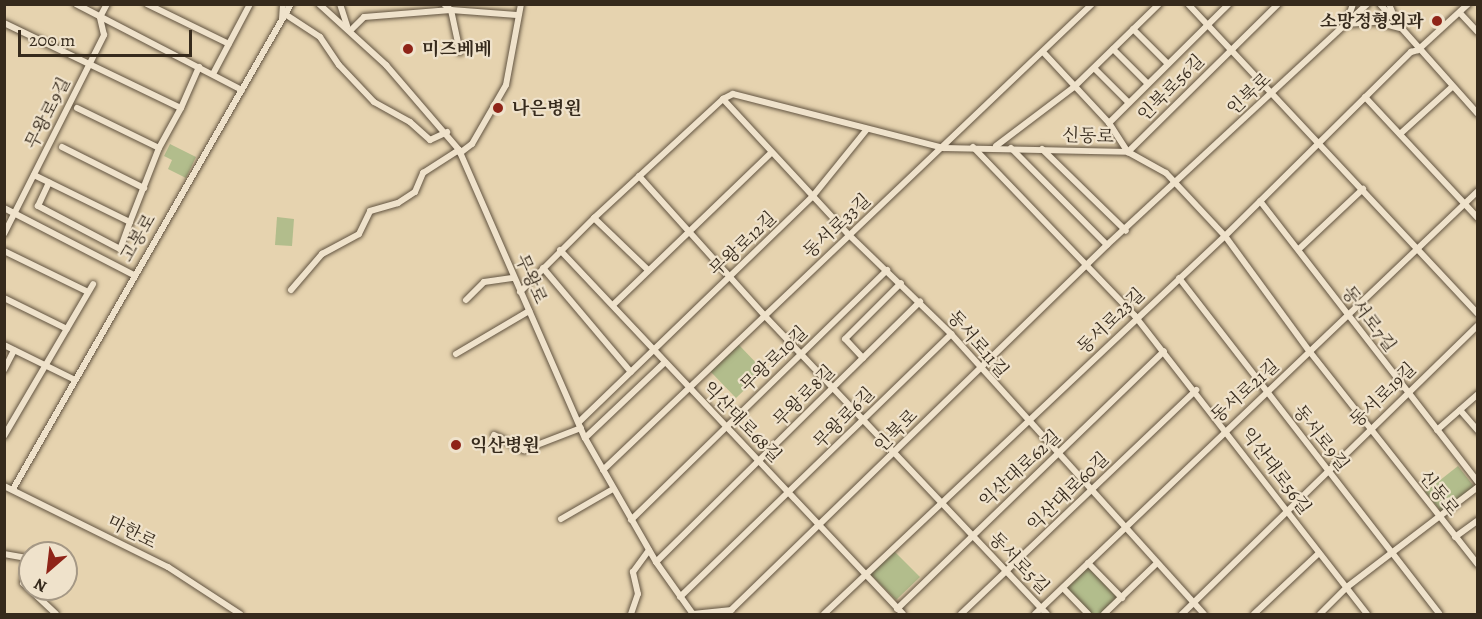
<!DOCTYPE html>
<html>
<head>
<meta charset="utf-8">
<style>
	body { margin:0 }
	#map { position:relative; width:1482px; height:619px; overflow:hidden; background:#e6d3af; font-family:Alegreya,"Noto Serif KR",serif }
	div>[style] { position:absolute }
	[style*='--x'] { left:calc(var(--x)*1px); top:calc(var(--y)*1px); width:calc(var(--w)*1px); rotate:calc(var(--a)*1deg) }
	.green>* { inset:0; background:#b2bd8c }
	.roads { filter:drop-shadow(0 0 2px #625441) drop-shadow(0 0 2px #625441) }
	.minor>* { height:6px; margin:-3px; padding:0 3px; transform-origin:3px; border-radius:3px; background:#efe2cb }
	.dots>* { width:16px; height:16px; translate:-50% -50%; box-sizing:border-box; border:3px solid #efe2cb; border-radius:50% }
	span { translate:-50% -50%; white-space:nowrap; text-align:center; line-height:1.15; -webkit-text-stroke:4.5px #efe2cb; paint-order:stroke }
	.poi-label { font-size:18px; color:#362a1c; font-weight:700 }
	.right { translate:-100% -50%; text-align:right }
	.left { translate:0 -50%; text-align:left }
	.street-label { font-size:18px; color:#362a1c }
	.frame { position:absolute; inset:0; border:6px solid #362a1c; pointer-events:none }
	.north { position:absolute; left:18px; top:541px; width:60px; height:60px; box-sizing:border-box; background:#efe2cb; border:2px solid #a59885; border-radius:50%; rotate:208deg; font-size:16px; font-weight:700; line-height:24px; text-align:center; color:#362a1c }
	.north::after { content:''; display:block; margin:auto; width:21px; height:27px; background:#8f2418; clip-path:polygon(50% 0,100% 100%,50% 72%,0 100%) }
	.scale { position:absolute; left:18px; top:30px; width:174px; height:27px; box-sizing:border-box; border:3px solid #362a1c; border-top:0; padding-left:8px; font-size:18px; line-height:21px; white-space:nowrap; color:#362a1c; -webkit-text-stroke:4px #efe2cb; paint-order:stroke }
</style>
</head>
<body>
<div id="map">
	<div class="green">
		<i style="clip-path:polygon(170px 144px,196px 157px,186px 178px,168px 169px,172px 160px,164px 156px)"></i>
		<i style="clip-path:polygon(277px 217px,294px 219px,292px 246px,275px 245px)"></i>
		<i style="clip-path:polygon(737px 343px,764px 371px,736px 398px,709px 370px)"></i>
		<i style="clip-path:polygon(1458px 466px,1476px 489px,1441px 511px,1425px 492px)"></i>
		<i style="clip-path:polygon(894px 551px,920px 577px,896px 600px,870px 574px)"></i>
		<i style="clip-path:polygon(1088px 566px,1119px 598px,1101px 614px,1090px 614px,1065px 588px)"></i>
	</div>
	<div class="roads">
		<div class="minor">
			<i style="--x:76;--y:4;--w:187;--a:27.4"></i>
			<i style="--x:147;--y:4;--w:91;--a:26"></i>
			<i style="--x:319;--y:4;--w:91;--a:42.3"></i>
			<i style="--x:386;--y:65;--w:112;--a:49.3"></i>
			<i style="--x:459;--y:150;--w:314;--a:66.4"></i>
			<i style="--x:585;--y:438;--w:143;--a:60.2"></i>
			<i style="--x:656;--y:562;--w:64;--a:54.6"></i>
			<i style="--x:340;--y:4;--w:23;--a:72"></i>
			<i style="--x:444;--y:4;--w:9;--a:41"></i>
			<i style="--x:451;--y:10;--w:43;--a:77.9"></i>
			<i style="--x:1188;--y:4;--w:424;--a:46.9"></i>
			<i style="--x:1353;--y:4;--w:21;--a:109"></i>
			<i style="--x:1346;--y:24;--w:31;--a:-4"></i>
			<i style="--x:1377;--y:22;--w:23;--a:15"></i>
			<i style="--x:1380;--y:4;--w:147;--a:48.3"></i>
			<i style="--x:1389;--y:4;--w:16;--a:68"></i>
			<i style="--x:1460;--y:13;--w:26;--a:47"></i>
			<i style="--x:285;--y:14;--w:42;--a:33.3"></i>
			<i style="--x:320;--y:37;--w:34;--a:56"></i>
			<i style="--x:339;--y:65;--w:51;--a:46.6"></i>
			<i style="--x:374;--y:102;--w:41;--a:29.1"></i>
			<i style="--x:410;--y:122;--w:27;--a:42"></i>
			<i style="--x:430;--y:140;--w:19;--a:-25"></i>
			<i style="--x:282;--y:19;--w:15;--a:-86"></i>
			<i style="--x:4;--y:23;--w:196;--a:25.7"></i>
			<i style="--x:181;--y:108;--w:45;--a:-66.3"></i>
			<i style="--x:1133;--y:29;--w:49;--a:45"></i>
			<i style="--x:351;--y:30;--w:18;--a:-45"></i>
			<i style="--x:364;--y:17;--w:87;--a:-4.6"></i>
			<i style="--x:451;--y:10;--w:66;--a:4.3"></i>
			<i style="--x:1113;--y:49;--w:49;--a:45"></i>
			<i style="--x:1044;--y:53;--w:96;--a:47.1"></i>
			<i style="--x:1109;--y:123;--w:35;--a:57"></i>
			<i style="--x:1128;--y:152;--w:211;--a:-44.6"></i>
			<i style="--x:1094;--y:68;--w:49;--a:45"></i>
			<i style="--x:213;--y:74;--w:79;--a:-62.1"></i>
			<i style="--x:1365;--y:97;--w:166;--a:47"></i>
			<i style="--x:723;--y:99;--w:185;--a:47.2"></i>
			<i style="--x:849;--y:235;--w:142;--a:44.1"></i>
			<i style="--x:951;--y:334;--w:377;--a:47.9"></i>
			<i style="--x:77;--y:108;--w:91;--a:26"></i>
			<i style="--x:1109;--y:123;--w:169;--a:-44.8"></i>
			<i style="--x:1400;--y:134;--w:70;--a:-42.1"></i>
			<i style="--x:996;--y:146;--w:98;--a:-37.1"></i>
			<i style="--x:1074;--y:87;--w:119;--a:-44.3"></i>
			<i style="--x:62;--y:147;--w:92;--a:26.6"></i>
			<i style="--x:973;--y:147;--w:234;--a:46.2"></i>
			<i style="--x:1135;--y:316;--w:378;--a:52.1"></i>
			<i style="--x:1011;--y:148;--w:136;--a:45.3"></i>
			<i style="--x:1042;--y:149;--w:117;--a:44.3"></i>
			<i style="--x:460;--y:153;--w:15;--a:-37"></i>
			<i style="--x:472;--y:144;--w:68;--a:-60"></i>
			<i style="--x:506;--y:85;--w:82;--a:-79.5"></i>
			<i style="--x:34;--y:175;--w:107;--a:26.1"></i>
			<i style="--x:130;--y:222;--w:29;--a:110"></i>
			<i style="--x:120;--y:249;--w:93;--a:-152.3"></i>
			<i style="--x:38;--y:206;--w:26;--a:-65"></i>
			<i style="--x:639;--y:176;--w:187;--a:48"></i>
			<i style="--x:764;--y:315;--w:412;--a:46.6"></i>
			<i style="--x:1260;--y:201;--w:356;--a:52.2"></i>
			<i style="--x:4;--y:208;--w:146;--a:27.3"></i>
			<i style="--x:594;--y:218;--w:75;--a:43.9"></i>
			<i style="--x:130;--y:222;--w:79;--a:-68.6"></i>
			<i style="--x:159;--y:148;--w:46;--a:-61.2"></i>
			<i style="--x:4;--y:234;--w:223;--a:-63.3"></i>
			<i style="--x:104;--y:35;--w:18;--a:-103"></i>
			<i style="--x:100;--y:17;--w:15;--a:-62"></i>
			<i style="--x:1299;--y:249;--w:88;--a:-43.2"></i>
			<i style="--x:560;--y:250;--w:500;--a:46.7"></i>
			<i style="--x:4;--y:251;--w:93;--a:26"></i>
			<i style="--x:543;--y:268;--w:136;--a:49.8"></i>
			<i style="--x:1179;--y:278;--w:425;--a:52.2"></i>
			<i style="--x:291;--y:290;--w:48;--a:-49.3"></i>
			<i style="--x:322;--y:254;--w:42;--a:-28.4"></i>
			<i style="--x:359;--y:234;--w:25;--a:-64"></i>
			<i style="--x:370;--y:211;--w:29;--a:-16"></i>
			<i style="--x:398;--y:203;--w:20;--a:-33"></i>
			<i style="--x:415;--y:192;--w:21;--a:-67"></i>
			<i style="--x:423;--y:173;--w:43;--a:-32.6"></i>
			<i style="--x:520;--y:292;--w:105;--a:-45"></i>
			<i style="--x:594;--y:218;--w:176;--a:-42.7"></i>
			<i style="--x:723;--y:99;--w:11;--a:-27"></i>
			<i style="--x:733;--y:94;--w:217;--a:14.4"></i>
			<i style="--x:943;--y:148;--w:185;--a:1.2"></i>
			<i style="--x:1128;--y:152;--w:43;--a:28.9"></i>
			<i style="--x:1166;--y:173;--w:86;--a:46.9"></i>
			<i style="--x:1225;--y:236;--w:144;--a:53.8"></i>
			<i style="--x:1310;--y:352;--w:271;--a:51.7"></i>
			<i style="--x:4;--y:298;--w:70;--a:26.2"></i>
			<i style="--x:466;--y:300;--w:25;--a:-45"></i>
			<i style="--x:484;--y:282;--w:30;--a:-8"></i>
			<i style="--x:614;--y:304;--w:216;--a:-43.9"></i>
			<i style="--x:4;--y:345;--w:79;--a:26.2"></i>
			<i style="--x:456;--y:354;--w:85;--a:-30.5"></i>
			<i style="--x:863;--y:358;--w:26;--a:-133"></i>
			<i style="--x:845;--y:339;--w:79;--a:-45"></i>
			<i style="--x:4;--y:370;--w:22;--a:-63"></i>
			<i style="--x:1460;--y:410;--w:28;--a:49"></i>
			<i style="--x:579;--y:422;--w:324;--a:-44"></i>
			<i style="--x:812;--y:197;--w:87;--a:-51"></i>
			<i style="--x:1437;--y:430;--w:55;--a:-41.3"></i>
			<i style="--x:494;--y:435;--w:34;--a:27"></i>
			<i style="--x:524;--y:450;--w:61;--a:-21.1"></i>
			<i style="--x:4;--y:436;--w:176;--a:-59.6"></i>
			<i style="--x:585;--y:438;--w:110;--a:-43.5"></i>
			<i style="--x:603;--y:470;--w:675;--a:-43.62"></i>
			<i style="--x:4;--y:486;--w:183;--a:26.3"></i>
			<i style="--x:168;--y:567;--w:86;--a:33.1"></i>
			<i style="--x:13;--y:489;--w:559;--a:-60.18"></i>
			<i style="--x:561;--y:519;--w:60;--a:-30"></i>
			<i style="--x:631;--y:520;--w:358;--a:-44.3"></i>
			<i style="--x:1455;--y:537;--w:29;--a:-36"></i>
			<i style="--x:4;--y:554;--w:23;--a:10"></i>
			<i style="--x:27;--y:558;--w:25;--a:99"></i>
			<i style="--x:23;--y:583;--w:45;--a:43.2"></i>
			<i style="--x:656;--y:562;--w:371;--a:-44.6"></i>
			<i style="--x:1088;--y:563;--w:49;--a:45.8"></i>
			<i style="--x:1063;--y:588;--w:36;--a:46"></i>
			<i style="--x:680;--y:597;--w:378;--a:-44.1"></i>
			<i style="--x:897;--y:609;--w:371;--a:-44"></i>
			<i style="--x:631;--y:614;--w:21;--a:-71"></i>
			<i style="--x:638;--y:594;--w:23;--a:-103"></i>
			<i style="--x:633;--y:572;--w:27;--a:-54"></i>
			<i style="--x:693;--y:614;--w:39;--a:-6"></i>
			<i style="--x:727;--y:614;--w:530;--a:-44.16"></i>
			<i style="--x:1107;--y:245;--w:355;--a:-42.8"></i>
			<i style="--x:824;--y:614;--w:551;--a:-43.31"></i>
			<i style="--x:1225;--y:236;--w:262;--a:-44.7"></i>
			<i style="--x:1411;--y:52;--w:7;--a:-16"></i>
			<i style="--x:1418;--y:50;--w:68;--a:-42.6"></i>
			<i style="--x:961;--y:614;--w:325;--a:-43.6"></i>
			<i style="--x:1035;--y:614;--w:613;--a:-43.68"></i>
			<i style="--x:1104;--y:614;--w:72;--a:-43.9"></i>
			<i style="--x:1182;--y:614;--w:414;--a:-44.3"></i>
			<i style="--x:1254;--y:614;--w:89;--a:-43.2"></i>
			<i style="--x:1320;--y:614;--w:38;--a:-45"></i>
			<i style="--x:1347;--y:587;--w:165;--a:-37.4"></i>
		</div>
	</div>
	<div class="dots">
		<i style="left:1437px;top:21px;background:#8f2418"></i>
		<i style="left:408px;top:49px;background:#8f2418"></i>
		<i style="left:498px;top:108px;background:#8f2418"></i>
		<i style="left:456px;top:445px;background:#8f2418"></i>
	</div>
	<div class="poi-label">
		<span class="right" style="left:1424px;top:21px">소망정형외과</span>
		<span class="left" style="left:422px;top:49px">미즈베베</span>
		<span class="left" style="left:512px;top:108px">나은병원</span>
		<span class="left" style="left:470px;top:445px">익산병원</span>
	</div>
	<div class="street-label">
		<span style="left:1171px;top:88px;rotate:-45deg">인북로56길</span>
		<span style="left:1249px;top:94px;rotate:-43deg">인북로</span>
		<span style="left:48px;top:113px;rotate:-63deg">무왕로9길</span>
		<span style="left:1088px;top:136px;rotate:2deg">신동로</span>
		<span style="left:837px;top:226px;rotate:-43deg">동서로33길</span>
		<span style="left:138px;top:238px;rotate:-60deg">고봉로</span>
		<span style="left:743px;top:244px;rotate:-44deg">무왕로12길</span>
		<span style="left:531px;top:279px;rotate:66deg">무왕로</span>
		<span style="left:1369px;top:319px;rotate:53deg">동서로7길</span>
		<span style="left:1111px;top:321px;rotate:-44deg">동서로23길</span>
		<span style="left:978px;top:344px;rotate:49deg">동서로11길</span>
		<span style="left:774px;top:359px;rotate:-44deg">무왕로10길</span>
		<span style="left:1245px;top:391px;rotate:-42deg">동서로21길</span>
		<span style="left:1383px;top:395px;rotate:-44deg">동서로19길</span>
		<span style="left:804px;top:396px;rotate:-45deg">무왕로8길</span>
		<span style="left:844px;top:418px;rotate:-45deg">무왕로6길</span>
		<span style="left:742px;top:422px;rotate:46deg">익산대로68길</span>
		<span style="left:896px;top:431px;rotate:-45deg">인북로</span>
		<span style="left:1321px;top:438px;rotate:52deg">동서로9길</span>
		<span style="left:1020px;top:469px;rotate:-43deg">익산대로62길</span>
		<span style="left:1276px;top:471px;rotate:53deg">익산대로56길</span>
		<span style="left:1068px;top:492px;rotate:-44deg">익산대로60길</span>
		<span style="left:1439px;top:493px;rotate:52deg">신동로</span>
		<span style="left:132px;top:532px;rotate:27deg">마한로</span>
		<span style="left:1019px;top:563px;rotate:46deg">동서로5길</span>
	</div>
	<div class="frame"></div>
	<div class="north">N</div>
	<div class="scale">200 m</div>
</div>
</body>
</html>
